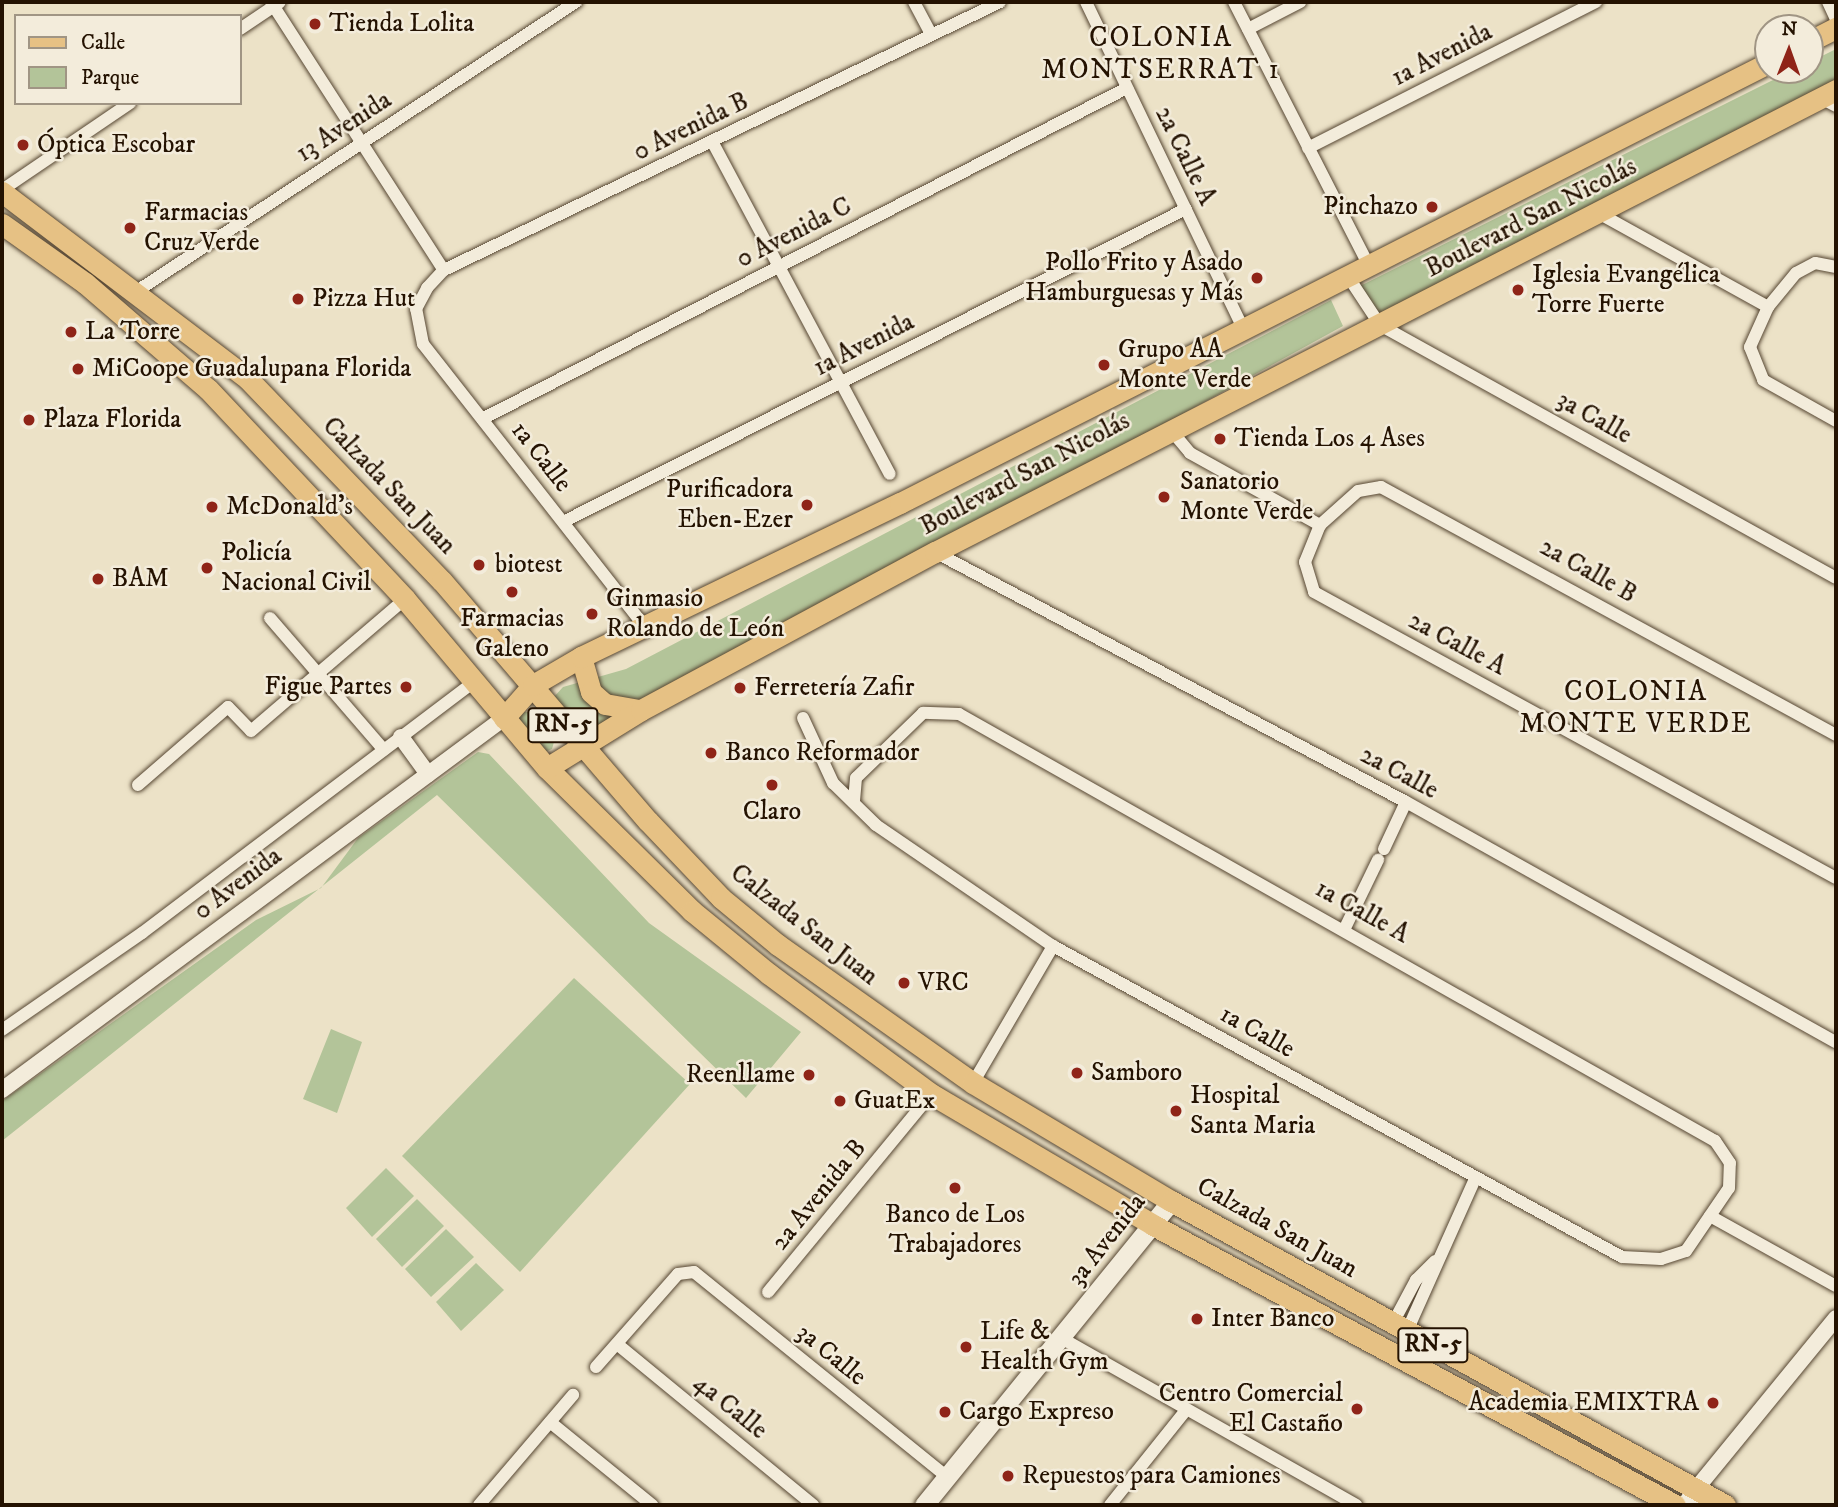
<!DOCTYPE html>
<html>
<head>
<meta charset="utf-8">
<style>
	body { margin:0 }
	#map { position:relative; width:1838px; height:1507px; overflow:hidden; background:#ece2c7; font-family:"IM FELL DW Pica",serif }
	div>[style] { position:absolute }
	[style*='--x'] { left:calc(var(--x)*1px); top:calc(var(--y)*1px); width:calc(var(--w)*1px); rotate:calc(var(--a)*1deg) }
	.green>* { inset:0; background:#b3c499 }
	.roads { filter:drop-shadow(0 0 2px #564632) drop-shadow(0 0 2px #564632) }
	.minor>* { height:12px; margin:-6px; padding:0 6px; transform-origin:6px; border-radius:6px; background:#f3ecdb }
	.tertiary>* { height:16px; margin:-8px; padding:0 8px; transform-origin:8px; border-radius:8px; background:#f3ecdb }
	.secondary>* { height:19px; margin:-9.5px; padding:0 9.5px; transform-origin:9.5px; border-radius:9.5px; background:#f3ecdb }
	.primary>* { height:21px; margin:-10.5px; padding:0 10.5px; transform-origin:10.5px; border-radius:10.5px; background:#e6c184 }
	.dots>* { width:19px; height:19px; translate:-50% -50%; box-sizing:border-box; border:4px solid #f3ecdb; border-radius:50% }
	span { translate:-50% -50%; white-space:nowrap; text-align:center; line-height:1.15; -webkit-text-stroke:5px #f3ecdb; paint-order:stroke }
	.shield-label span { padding:2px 5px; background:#f3ecdb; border:2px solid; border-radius:5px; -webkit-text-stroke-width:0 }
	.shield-label { font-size:24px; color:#241201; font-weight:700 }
	.poi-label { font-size:26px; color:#241201 }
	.left { translate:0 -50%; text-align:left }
	.right { translate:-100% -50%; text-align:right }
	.street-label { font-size:26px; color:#241201 }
	.neighbourhood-label { font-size:28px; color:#241201; letter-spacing:2px }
	.frame { position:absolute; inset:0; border:4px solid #241201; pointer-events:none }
	.legend { position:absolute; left:14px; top:14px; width:228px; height:91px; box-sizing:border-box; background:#f3ecdb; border:2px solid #a09584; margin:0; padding:9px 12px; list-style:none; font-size:21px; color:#241201 }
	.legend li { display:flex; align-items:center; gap:14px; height:35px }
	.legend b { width:35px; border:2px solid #a09584 }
	.north { position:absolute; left:1754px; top:14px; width:70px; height:70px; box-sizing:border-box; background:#f3ecdb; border:2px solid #a09584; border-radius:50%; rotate:1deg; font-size:19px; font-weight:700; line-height:28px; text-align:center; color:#241201 }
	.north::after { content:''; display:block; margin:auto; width:24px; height:32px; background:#8f2418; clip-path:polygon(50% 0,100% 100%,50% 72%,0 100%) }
</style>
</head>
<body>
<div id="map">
	<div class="green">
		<i style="clip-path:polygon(1836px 49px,1836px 85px,1369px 320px,1352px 290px,1793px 70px,1810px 70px,1810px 62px)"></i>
		<i style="clip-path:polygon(1331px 300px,1343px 326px,593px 737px,553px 698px,563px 687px,626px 669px)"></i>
		<i style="clip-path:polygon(524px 712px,536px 712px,556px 735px,552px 749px,545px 752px,518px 718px)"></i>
		<i style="clip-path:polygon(478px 752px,489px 754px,649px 923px,801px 1032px,746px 1098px,437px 795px,2px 1141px,2px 1101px,256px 920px,321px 888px,358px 838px)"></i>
		<i style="clip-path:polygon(574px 978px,690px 1084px,520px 1272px,402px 1156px)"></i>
		<i style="clip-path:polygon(331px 1029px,362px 1042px,337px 1113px,303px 1099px)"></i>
		<i style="clip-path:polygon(386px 1168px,414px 1196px,372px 1237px,346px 1208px)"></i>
		<i style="clip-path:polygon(417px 1199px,444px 1226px,402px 1267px,376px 1239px)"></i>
		<i style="clip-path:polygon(446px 1229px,474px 1257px,431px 1297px,405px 1269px)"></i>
		<i style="clip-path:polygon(476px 1263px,504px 1290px,461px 1331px,436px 1302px)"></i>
	</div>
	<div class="roads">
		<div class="minor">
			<i style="--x:271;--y:2;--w:319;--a:57.2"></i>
			<i style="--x:914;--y:2;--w:36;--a:62"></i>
			<i style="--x:1086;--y:2;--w:364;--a:64.3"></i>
			<i style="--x:1234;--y:2;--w:297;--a:62.9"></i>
			<i style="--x:1828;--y:2;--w:19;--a:65"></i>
			<i style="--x:240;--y:29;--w:48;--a:-34"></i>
			<i style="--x:1248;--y:29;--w:59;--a:-27.4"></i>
			<i style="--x:1821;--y:98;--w:17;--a:28"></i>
			<i style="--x:713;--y:143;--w:375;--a:61.9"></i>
			<i style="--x:1308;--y:148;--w:323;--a:-26.9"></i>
			<i style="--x:2;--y:190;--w:155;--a:-34.2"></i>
			<i style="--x:1602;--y:215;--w:190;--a:29"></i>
			<i style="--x:1836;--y:267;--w:21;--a:-169"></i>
			<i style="--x:1815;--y:263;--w:21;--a:152"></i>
			<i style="--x:1796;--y:273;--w:44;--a:129.5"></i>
			<i style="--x:1768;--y:307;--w:44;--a:114.2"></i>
			<i style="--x:1750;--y:347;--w:35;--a:68"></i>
			<i style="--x:1763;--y:380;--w:84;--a:29.3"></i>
			<i style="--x:1349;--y:278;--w:56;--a:56.6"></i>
			<i style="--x:1380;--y:325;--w:521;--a:29.02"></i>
			<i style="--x:137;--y:291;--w:526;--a:-33.36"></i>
			<i style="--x:482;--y:419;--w:725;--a:-27.17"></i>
			<i style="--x:1170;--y:429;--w:31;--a:50"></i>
			<i style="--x:1190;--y:453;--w:149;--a:29"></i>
			<i style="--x:563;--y:522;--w:697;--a:-26.68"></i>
			<i style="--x:935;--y:552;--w:533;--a:27.96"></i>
			<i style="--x:1406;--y:802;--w:492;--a:29.2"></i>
			<i style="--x:270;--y:618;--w:174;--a:49.2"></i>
			<i style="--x:645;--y:627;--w:360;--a:-128.1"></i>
			<i style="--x:423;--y:344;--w:36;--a:-101"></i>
			<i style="--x:416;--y:309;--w:24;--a:-62"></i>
			<i style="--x:427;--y:288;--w:25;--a:-47"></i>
			<i style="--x:444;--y:270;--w:617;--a:-25.73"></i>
			<i style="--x:803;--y:718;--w:72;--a:65.2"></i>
			<i style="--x:833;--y:783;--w:60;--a:44.3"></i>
			<i style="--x:876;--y:825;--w:214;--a:34.4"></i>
			<i style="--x:1053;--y:946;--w:648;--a:28.66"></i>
			<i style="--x:1622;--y:1257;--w:39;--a:3"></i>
			<i style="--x:1661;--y:1259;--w:26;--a:-18"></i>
			<i style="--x:1686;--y:1251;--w:76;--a:-55.7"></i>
			<i style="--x:1729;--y:1188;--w:25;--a:-88"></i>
			<i style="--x:1730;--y:1163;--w:27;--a:-124"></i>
			<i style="--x:1715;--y:1141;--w:868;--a:-150.54"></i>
			<i style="--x:959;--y:714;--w:36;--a:-178"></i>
			<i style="--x:923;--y:713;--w:93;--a:135.9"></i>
			<i style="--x:856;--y:778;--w:22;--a:95"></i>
			<i style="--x:1836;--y:735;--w:518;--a:-151.41"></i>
			<i style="--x:1381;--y:487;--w:23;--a:170"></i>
			<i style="--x:1358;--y:491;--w:51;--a:138.2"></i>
			<i style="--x:1320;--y:525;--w:40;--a:112"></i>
			<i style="--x:1305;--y:562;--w:31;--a:73"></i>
			<i style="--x:1314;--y:592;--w:595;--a:28.72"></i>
			<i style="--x:138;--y:785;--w:119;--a:-40.9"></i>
			<i style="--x:228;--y:707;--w:33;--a:46"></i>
			<i style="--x:251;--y:731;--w:203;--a:-40.6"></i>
			<i style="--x:1384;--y:849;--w:52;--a:-64.9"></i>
			<i style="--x:1345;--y:928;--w:76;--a:-64.1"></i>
			<i style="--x:2;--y:1030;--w:170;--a:-34.7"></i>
			<i style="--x:142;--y:933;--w:416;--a:-37.1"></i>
			<i style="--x:973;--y:1083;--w:159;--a:-59.7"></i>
			<i style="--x:1710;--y:1216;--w:144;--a:29.1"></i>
			<i style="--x:768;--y:1292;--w:256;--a:-50.5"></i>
			<i style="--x:1393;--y:1323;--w:49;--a:-61.9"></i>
			<i style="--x:1416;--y:1280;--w:27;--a:-45"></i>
			<i style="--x:1407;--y:1331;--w:167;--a:-65.9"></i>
			<i style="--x:1063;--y:1339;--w:337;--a:29.5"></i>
			<i style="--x:617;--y:1344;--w:254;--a:39.4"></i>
			<i style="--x:596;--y:1367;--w:124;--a:-48.6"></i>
			<i style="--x:678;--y:1274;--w:16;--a:-7"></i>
			<i style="--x:694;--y:1272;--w:326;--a:39"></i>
			<i style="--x:550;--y:1422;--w:132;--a:39.1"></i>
			<i style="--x:479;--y:1505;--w:145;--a:-49.5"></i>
			<i style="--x:1110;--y:1505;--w:122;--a:-51.3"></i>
		</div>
		<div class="tertiary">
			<i style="--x:401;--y:737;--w:46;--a:53.9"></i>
			<i style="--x:2;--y:1090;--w:625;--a:-36.54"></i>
			<i style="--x:1696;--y:1489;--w:221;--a:-50.7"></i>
		</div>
		<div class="secondary">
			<i style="--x:924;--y:1505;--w:392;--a:-50.9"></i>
			<i style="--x:1686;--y:1505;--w:19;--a:-58"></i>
		</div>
		<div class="primary">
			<i style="--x:1810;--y:41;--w:29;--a:-27"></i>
			<i style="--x:2;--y:192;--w:309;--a:37.2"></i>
			<i style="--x:248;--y:379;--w:280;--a:46.2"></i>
			<i style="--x:442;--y:581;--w:316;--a:49.4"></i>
			<i style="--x:648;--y:821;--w:106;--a:46.5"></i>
			<i style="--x:721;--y:898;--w:74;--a:39.5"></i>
			<i style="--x:778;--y:945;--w:239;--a:35.3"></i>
			<i style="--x:973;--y:1083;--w:230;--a:30.8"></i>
			<i style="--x:1171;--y:1201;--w:632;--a:28.76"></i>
			<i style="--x:2;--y:224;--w:102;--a:35.4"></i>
			<i style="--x:85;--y:283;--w:162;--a:40.8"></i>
			<i style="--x:208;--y:389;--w:288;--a:46.8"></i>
			<i style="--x:405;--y:599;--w:221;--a:50"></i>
			<i style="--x:547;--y:768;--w:204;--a:44.6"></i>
			<i style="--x:692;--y:911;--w:99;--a:39.3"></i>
			<i style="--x:769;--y:974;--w:202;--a:36.5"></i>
			<i style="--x:931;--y:1094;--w:258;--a:30.5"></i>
			<i style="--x:1153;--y:1225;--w:592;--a:28.21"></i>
			<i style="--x:581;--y:657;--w:36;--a:74"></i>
			<i style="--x:591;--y:692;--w:18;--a:41"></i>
			<i style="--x:605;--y:704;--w:36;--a:10"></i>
			<i style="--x:504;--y:718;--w:44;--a:-48.7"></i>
			<i style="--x:533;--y:685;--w:56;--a:-30.3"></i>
			<i style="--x:581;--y:657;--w:354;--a:-25.8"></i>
			<i style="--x:900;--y:503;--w:973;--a:-26.88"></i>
			<i style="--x:547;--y:768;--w:110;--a:-31.7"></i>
			<i style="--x:641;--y:710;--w:334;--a:-28.3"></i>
			<i style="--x:935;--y:552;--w:1013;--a:-27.15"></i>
		</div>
	</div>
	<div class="dots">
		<i style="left:315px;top:24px;background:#8f2418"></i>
		<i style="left:23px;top:145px;background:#8f2418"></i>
		<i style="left:1432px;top:207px;background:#8f2418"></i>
		<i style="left:130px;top:228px;background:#8f2418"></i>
		<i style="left:1257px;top:278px;background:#8f2418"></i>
		<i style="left:1518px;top:290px;background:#8f2418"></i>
		<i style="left:298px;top:299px;background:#8f2418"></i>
		<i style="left:71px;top:332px;background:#8f2418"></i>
		<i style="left:1104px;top:365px;background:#8f2418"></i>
		<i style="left:78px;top:369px;background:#8f2418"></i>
		<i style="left:29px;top:420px;background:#8f2418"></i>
		<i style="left:1220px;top:439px;background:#8f2418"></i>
		<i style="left:1164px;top:497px;background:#8f2418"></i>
		<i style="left:807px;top:505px;background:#8f2418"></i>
		<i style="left:212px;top:507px;background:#8f2418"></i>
		<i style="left:479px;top:565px;background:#8f2418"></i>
		<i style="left:207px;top:568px;background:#8f2418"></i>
		<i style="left:98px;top:579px;background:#8f2418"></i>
		<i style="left:512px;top:592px;background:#8f2418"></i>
		<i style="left:592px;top:614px;background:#8f2418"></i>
		<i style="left:406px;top:687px;background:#8f2418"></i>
		<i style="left:740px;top:688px;background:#8f2418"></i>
		<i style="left:711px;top:753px;background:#8f2418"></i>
		<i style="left:772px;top:785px;background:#8f2418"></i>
		<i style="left:904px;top:983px;background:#8f2418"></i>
		<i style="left:1077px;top:1073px;background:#8f2418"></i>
		<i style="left:809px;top:1075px;background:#8f2418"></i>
		<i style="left:840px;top:1101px;background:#8f2418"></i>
		<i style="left:1176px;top:1111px;background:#8f2418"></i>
		<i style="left:955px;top:1188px;background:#8f2418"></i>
		<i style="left:1197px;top:1319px;background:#8f2418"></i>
		<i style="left:966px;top:1347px;background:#8f2418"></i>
		<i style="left:1713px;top:1403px;background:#8f2418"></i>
		<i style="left:1357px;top:1409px;background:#8f2418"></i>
		<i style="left:945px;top:1412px;background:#8f2418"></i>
		<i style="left:1008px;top:1476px;background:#8f2418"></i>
	</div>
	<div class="shield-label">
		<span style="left:563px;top:725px">RN-5</span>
		<span style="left:1433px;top:1345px">RN-5</span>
	</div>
	<div class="poi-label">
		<span class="left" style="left:329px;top:24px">Tienda Lolita</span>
		<span class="left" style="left:37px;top:145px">Óptica Escobar</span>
		<span class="right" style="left:1418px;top:207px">Pinchazo</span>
		<span class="left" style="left:144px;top:228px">Farmacias<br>Cruz Verde</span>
		<span class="right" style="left:1243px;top:278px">Pollo Frito y Asado<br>Hamburguesas y Más</span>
		<span class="left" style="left:1532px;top:290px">Iglesia Evangélica<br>Torre Fuerte</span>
		<span class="left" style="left:312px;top:299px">Pizza Hut</span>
		<span class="left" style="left:85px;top:332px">La Torre</span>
		<span class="left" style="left:1118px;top:365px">Grupo AA<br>Monte Verde</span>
		<span class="left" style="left:92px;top:369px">MiCoope Guadalupana Florida</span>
		<span class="left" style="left:43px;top:420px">Plaza Florida</span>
		<span class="left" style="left:1234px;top:439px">Tienda Los 4 Ases</span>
		<span class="left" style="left:1180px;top:497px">Sanatorio<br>Monte Verde</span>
		<span class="right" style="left:793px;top:505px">Purificadora<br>Eben-Ezer</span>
		<span class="left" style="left:226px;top:507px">McDonald's</span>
		<span class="left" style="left:221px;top:568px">Policía<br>Nacional Civil</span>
		<span class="left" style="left:495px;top:565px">biotest</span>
		<span class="left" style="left:112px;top:579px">BAM</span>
		<span class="left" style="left:606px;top:614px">Ginmasio<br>Rolando de León</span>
		<span style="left:512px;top:634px">Farmacias<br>Galeno</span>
		<span class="right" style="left:392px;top:687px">Figue Partes</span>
		<span class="left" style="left:754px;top:688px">Ferretería Zafir</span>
		<span class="left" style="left:725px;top:753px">Banco Reformador</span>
		<span style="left:772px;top:812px">Claro</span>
		<span class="left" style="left:918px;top:983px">VRC</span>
		<span class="left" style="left:1091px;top:1073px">Samboro</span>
		<span class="right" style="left:795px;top:1075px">Reenllame</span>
		<span class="left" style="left:1190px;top:1111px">Hospital<br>Santa Maria</span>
		<span class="left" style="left:854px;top:1101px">GuatEx</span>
		<span style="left:955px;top:1230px">Banco de Los<br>Trabajadores</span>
		<span class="left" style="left:1211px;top:1319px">Inter Banco</span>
		<span class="left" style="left:980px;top:1347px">Life &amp;<br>Health Gym</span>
		<span class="right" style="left:1343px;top:1409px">Centro Comercial<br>El Castaño</span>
		<span class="right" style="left:1699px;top:1403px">Academia EMIXTRA</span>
		<span class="left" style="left:959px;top:1412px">Cargo Expreso</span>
		<span class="left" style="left:1022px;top:1476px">Repuestos para Camiones</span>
	</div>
	<div class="street-label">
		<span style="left:1442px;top:55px;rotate:-27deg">1a Avenida</span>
		<span style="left:344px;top:127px;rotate:-33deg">13 Avenida</span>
		<span style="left:691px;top:127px;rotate:-26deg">0 Avenida B</span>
		<span style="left:1185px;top:156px;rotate:64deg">2a Calle A</span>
		<span style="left:1531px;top:218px;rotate:-27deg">Boulevard San Nicolás</span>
		<span style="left:794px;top:233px;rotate:-27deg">0 Avenida C</span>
		<span style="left:864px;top:345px;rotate:-27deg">1a Avenida</span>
		<span style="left:1594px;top:418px;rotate:29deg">3a Calle</span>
		<span style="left:541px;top:457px;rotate:52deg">1a Calle</span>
		<span style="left:1025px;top:474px;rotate:-28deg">Boulevard San Nicolás</span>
		<span style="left:389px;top:486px;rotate:46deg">Calzada San Juan</span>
		<span style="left:1588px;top:571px;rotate:29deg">2a Calle B</span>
		<span style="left:1457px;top:644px;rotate:28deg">2a Calle A</span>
		<span style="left:1399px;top:773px;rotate:28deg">2a Calle</span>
		<span style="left:238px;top:884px;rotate:-37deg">0 Avenida</span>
		<span style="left:1362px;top:912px;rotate:29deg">1a Calle A</span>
		<span style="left:804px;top:925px;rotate:38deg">Calzada San Juan</span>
		<span style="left:1257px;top:1032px;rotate:29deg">1a Calle</span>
		<span style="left:819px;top:1195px;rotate:-51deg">2a Avenida B</span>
		<span style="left:1277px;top:1228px;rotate:29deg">Calzada San Juan</span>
		<span style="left:1107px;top:1240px;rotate:-52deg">3a Avenida</span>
		<span style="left:831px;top:1355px;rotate:39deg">3a Calle</span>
		<span style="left:730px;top:1407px;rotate:39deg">4a Calle</span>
	</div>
	<div class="neighbourhood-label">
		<span style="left:1161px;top:54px">COLONIA<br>MONTSERRAT 1</span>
		<span style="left:1636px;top:708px">COLONIA<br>MONTE VERDE</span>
	</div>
	<div class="frame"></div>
	<ul class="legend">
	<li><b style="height:9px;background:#e6c184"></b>Calle</li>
	<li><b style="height:19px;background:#b3c499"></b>Parque</li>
	</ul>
	<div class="north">N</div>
</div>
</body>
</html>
